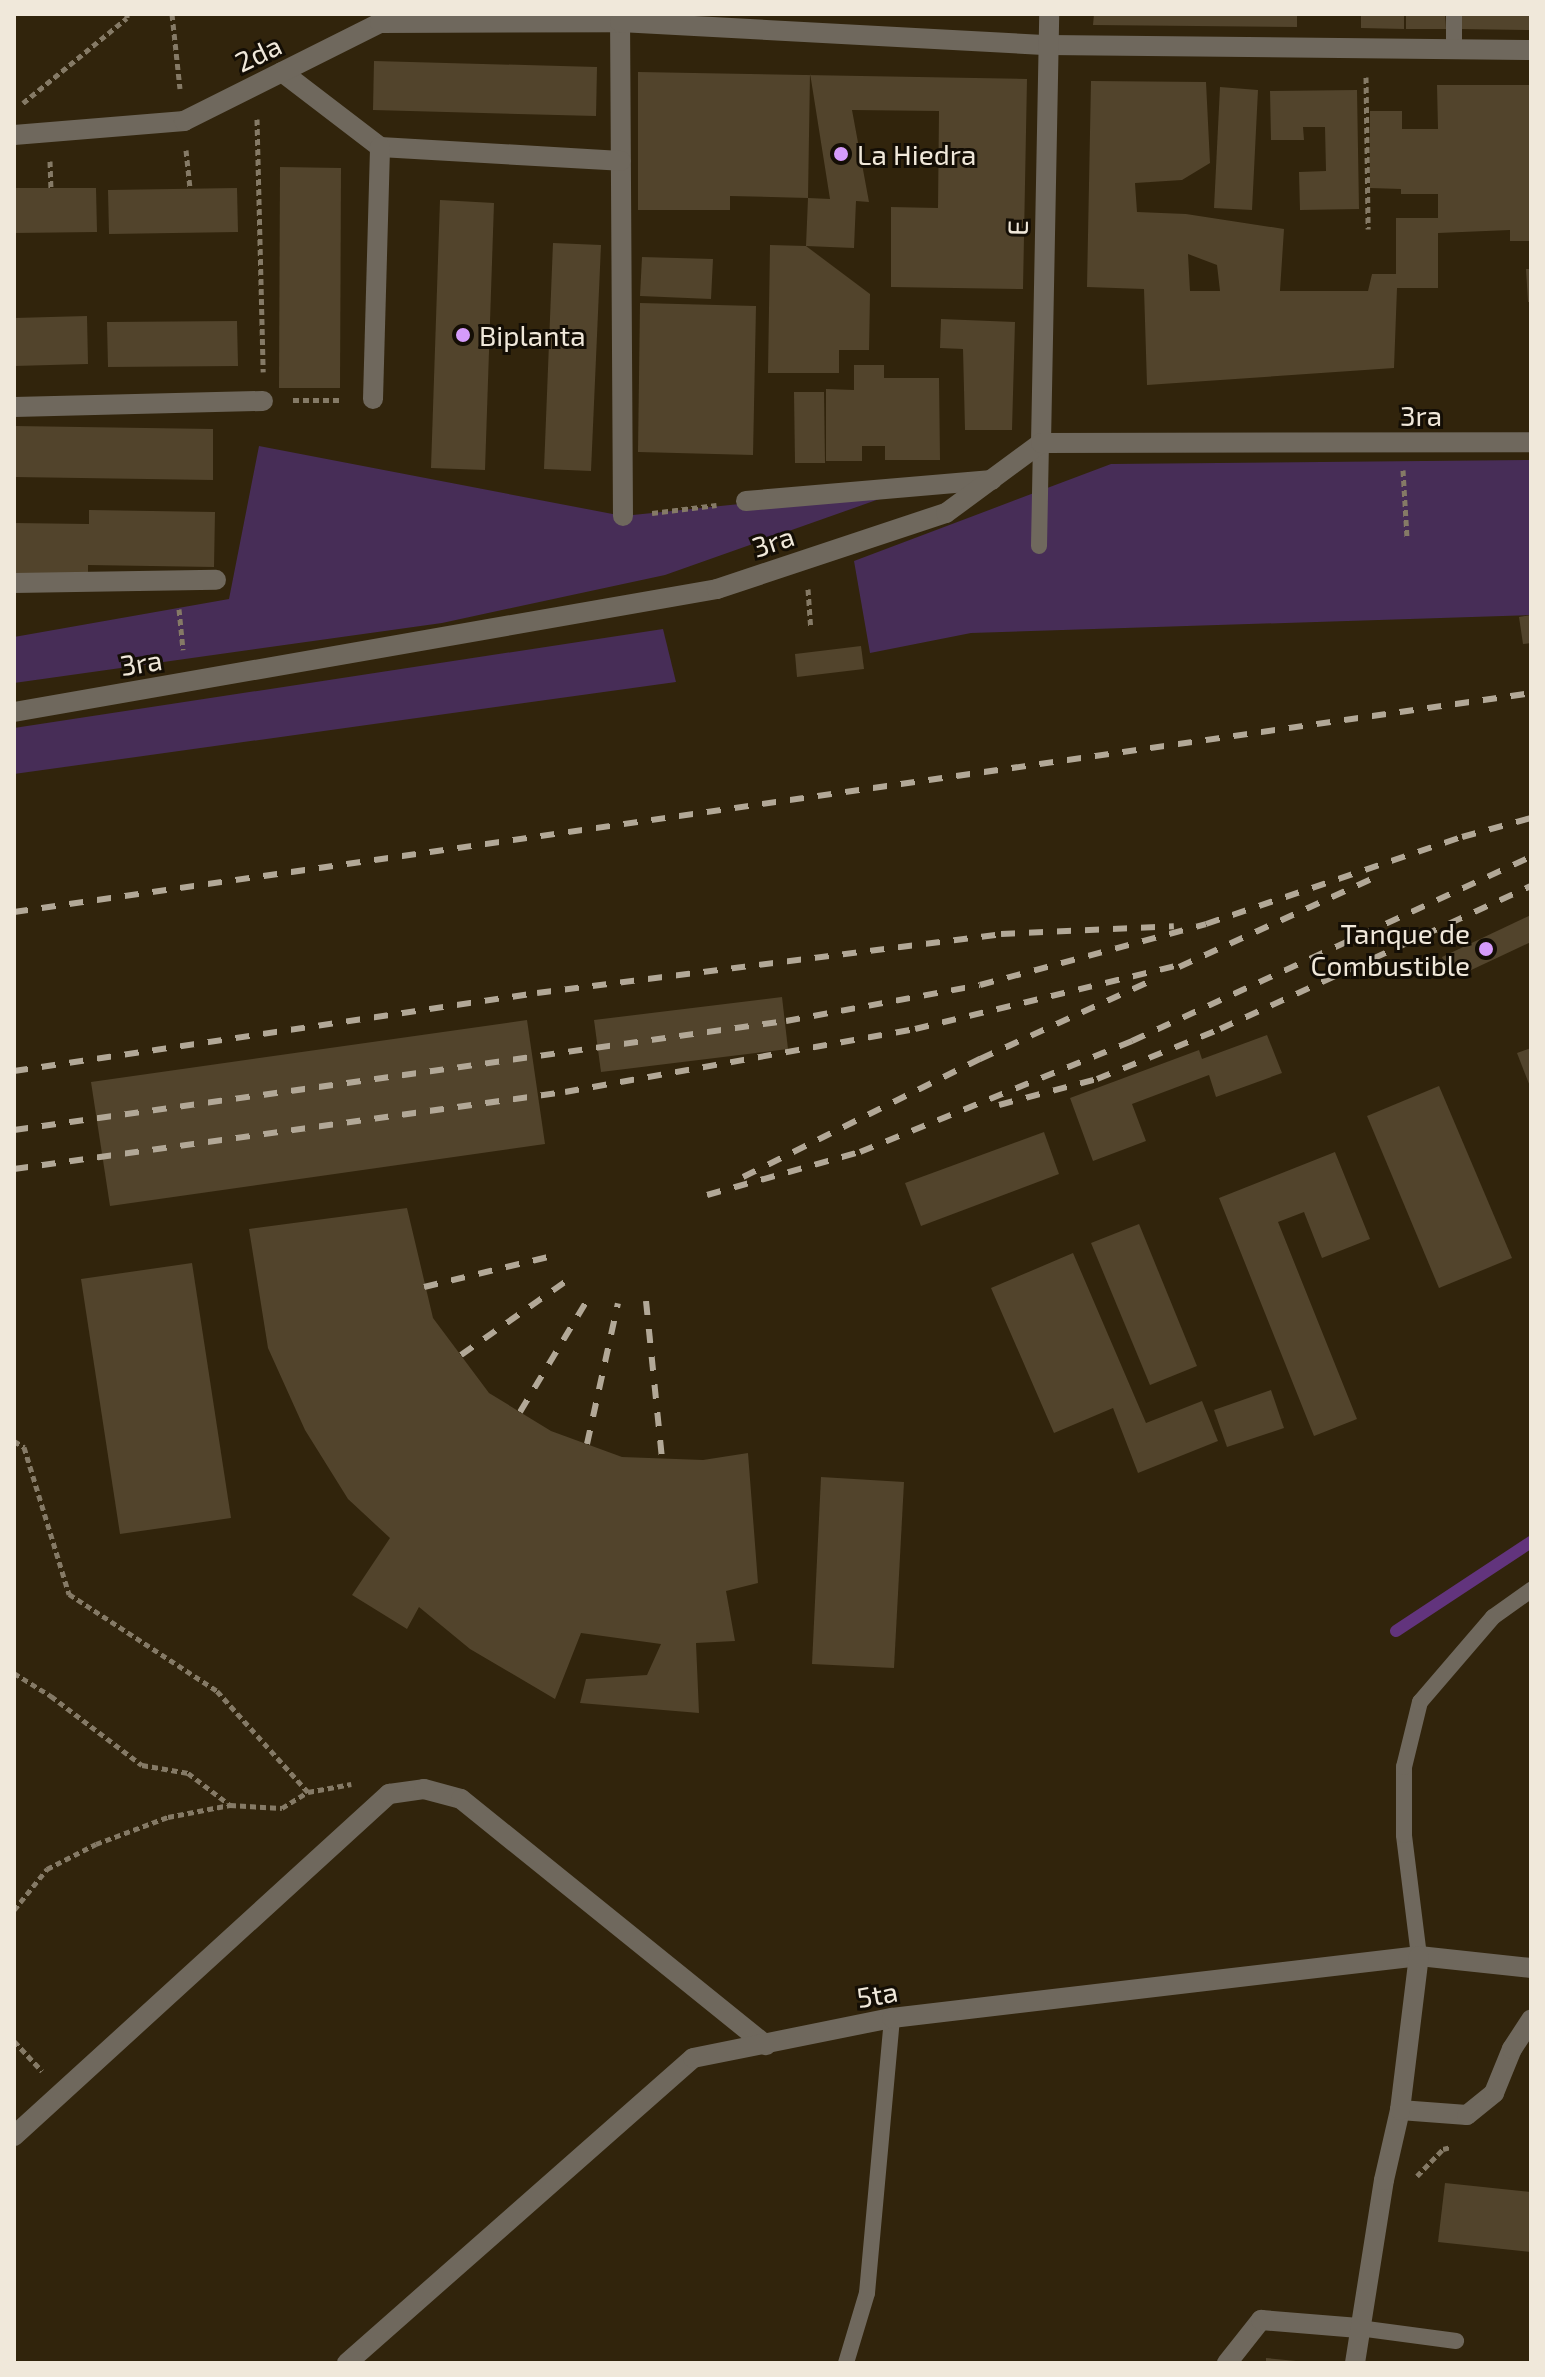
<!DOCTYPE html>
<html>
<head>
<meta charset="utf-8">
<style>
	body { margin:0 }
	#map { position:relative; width:1545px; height:2377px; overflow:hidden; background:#31240c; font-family:"Exo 2",sans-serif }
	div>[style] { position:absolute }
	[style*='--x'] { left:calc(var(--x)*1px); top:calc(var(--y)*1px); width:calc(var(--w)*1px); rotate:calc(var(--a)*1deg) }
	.green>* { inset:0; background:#472d57 }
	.stream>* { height:12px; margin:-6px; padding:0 6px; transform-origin:6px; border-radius:6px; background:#62347d }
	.building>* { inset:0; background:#52442c }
	.path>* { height:5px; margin-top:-2.5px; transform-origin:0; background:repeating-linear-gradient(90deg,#857a66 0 6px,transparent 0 10px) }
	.lane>* { height:16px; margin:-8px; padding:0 8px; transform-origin:8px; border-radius:8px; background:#6f685d }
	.street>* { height:20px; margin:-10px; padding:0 10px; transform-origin:10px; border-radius:10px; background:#6f685d }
	.rail>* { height:6px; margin-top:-3px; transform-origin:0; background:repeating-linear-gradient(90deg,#b2a897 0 14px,transparent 0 28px) }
	.dots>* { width:22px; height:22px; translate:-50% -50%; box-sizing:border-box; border:4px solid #140e05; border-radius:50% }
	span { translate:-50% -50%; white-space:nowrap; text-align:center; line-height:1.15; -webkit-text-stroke:6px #140e05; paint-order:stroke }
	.street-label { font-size:28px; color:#f0e8da }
	.poi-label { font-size:28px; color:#f0e8da }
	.left { translate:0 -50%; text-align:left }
	.right { translate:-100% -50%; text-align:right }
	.frame { position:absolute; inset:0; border:16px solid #f0e8da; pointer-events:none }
</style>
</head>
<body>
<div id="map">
	<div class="green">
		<i style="clip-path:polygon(259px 446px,623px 516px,916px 486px,665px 575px,442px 623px,14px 683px,14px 637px,229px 599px)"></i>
		<i style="clip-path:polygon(1531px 460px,1531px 615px,971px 633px,870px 653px,854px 561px,1111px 464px)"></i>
		<i style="clip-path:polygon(663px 629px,676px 682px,14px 774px,14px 728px)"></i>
	</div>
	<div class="stream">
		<i style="--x:1396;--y:1631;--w:162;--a:-33.4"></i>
	</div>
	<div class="building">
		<i style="clip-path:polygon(1094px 14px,1297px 14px,1297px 27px,1093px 25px)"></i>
		<i style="clip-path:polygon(1361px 14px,1404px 14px,1404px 29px,1361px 28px)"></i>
		<i style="clip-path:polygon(1406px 14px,1445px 14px,1446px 29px,1406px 29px)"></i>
		<i style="clip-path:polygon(1458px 14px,1531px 14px,1531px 30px,1459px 29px)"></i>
		<i style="clip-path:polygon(374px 61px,597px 67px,596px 116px,373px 110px)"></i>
		<i style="clip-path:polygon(evenodd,638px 72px,1027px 79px,1023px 289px,891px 287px,891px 207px,938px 208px,939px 111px,852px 110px,869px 202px,856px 201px,854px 248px,806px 246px,808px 198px,730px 196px,730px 210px,638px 210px,638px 72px,810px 73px,830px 199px,808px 198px,810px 73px)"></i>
		<i style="clip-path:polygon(evenodd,1091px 81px,1206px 82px,1210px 163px,1182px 180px,1135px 183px,1137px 212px,1186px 214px,1284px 229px,1280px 291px,1368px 291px,1372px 274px,1396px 274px,1396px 218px,1438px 218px,1438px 194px,1401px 194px,1401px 189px,1370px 188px,1370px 111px,1402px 111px,1402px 129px,1438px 129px,1437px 85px,1531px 85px,1531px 241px,1510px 241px,1510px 230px,1438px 233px,1438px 288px,1397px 288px,1394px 368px,1147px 385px,1144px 289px,1087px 287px,1091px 81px,1188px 254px,1217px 265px,1220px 291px,1190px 291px,1188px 254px)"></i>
		<i style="clip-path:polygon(1220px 87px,1258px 90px,1252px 210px,1214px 208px)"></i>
		<i style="clip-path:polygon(1357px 90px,1359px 209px,1300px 210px,1299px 172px,1326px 171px,1325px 127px,1303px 127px,1304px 140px,1271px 140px,1270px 91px)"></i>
		<i style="clip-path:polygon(280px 167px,341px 168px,340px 388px,279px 388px)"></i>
		<i style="clip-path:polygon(14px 188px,96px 188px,97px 232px,14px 233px)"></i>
		<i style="clip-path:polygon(237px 188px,238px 232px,109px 234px,108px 190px)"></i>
		<i style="clip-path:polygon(440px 200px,494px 203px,485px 470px,431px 468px)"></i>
		<i style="clip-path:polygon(553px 243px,601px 245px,591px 471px,544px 469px)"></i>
		<i style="clip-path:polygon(770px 245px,806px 246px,870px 294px,869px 350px,839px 350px,839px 373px,768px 373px)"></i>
		<i style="clip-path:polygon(642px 257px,713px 259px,711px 299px,640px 296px)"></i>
		<i style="clip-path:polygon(1526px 269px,1531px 269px,1531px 302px,1528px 302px)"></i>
		<i style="clip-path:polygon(640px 303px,756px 306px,753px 455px,638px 452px)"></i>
		<i style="clip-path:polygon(87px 316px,88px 364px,14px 366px,14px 318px)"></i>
		<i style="clip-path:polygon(941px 319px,1015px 322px,1012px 430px,965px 430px,963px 349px,940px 348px)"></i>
		<i style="clip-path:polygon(237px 321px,238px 366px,108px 367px,107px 322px)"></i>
		<i style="clip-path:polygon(854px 365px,884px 365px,884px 378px,939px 378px,940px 460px,885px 460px,885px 446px,862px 446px,862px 461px,826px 461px,826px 389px,854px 390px)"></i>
		<i style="clip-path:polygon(794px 392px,824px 392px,825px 463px,795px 463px)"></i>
		<i style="clip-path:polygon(14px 426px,213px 429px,213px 480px,14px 477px)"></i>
		<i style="clip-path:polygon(89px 510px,215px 512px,214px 567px,88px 565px,88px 577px,14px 576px,14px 523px,89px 524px)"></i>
		<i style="clip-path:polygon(1531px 615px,1531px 643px,1523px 644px,1519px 617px)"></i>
		<i style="clip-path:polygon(861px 646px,864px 669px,797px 677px,795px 654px)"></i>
		<i style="clip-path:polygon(1531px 915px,1531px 942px,1452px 979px,1442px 957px)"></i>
		<i style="clip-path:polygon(782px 997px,788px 1049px,601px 1072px,594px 1020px)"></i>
		<i style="clip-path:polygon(527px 1020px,545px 1144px,110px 1206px,91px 1082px)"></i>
		<i style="clip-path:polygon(1267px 1035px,1282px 1073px,1216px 1097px,1209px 1075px,1132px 1104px,1146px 1141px,1093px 1161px,1070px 1098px,1199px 1050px,1202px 1059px)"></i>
		<i style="clip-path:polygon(1531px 1048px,1531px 1089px,1517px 1053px)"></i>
		<i style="clip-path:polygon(1439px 1086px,1512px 1258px,1439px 1288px,1367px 1116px)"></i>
		<i style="clip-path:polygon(1044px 1132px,1059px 1174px,921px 1226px,905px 1183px)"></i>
		<i style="clip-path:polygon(1335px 1152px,1370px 1239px,1322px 1258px,1304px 1212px,1278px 1222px,1357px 1419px,1314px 1436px,1219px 1198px)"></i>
		<i style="clip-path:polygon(407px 1208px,433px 1318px,489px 1393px,551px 1431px,622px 1457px,703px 1460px,748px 1453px,758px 1583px,726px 1591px,735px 1641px,696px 1643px,699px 1713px,580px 1703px,586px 1679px,647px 1675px,661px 1644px,581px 1633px,555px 1699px,470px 1649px,419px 1607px,407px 1629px,352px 1595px,390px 1538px,348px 1499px,305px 1430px,268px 1348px,249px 1229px)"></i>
		<i style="clip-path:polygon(1139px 1224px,1197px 1366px,1150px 1385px,1091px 1243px)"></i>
		<i style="clip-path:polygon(1073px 1253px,1146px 1423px,1202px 1401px,1218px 1441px,1138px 1473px,1113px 1408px,1054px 1433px,991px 1288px)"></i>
		<i style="clip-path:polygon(192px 1263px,231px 1518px,120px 1534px,81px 1279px)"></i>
		<i style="clip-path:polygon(1271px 1390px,1284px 1428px,1227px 1447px,1214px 1410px)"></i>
		<i style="clip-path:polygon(821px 1477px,904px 1482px,894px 1668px,812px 1664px)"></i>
		<i style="clip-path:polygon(1445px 2183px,1531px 2192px,1531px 2252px,1438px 2242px)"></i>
		<i style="clip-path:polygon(1266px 2358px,1296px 2361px,1296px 2363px,1266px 2363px)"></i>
	</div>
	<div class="path">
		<i style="--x:172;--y:14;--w:75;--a:83.9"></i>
		<i style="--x:1366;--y:77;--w:152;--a:89.2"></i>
		<i style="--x:23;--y:103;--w:134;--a:-39.3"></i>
		<i style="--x:127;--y:18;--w:4;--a:-90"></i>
		<i style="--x:257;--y:119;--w:253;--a:88.6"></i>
		<i style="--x:186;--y:150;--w:39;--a:84"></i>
		<i style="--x:50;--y:161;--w:27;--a:88"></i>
		<i style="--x:293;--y:400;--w:50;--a:0"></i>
		<i style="--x:1403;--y:470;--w:67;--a:86.6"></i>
		<i style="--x:652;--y:513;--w:65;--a:-7"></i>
		<i style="--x:808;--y:589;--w:39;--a:86"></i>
		<i style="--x:179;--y:609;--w:41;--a:84.4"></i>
		<i style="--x:14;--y:1441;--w:12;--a:31"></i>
		<i style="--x:24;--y:1447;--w:154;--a:73"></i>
		<i style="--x:69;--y:1594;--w:177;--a:33.2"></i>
		<i style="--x:217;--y:1691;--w:136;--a:48"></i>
		<i style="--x:14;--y:1673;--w:44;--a:31.9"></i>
		<i style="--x:51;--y:1696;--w:114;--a:37.2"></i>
		<i style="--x:142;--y:1765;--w:47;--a:9.9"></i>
		<i style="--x:188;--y:1773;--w:53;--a:37.3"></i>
		<i style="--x:14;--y:1910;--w:53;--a:-51.2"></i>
		<i style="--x:47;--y:1869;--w:55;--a:-27"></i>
		<i style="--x:96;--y:1844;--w:77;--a:-20.6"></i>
		<i style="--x:168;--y:1817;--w:63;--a:-11"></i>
		<i style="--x:230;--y:1805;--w:52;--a:3.3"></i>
		<i style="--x:282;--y:1808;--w:31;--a:-32"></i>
		<i style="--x:308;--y:1792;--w:44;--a:-10.5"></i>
		<i style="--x:14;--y:2041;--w:41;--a:47"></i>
		<i style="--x:1417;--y:2176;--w:37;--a:-46"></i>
		<i style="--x:1443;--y:2149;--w:8;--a:-14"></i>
	</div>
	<div class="lane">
		<i style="--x:1454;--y:14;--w:35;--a:90"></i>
		<i style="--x:1039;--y:546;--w:103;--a:-88.9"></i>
		<i style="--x:1419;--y:1956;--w:122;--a:-97.1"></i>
		<i style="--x:1404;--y:1835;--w:68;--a:-90"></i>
		<i style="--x:1404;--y:1767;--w:67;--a:-76.2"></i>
		<i style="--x:1420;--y:1702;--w:112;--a:-49.3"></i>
		<i style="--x:1493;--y:1617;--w:47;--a:-35.4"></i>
		<i style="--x:1359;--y:2328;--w:98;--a:7.6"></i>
		<i style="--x:846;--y:2363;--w:73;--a:-73.3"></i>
		<i style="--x:867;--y:2293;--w:276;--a:-84.8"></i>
	</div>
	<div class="street">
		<i style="--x:620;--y:14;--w:502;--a:89.66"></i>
		<i style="--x:282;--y:72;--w:123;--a:37.4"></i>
		<i style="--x:380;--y:147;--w:241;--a:3.3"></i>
		<i style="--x:14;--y:135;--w:171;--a:-4.7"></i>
		<i style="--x:184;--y:121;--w:219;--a:-26.6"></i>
		<i style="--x:380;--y:23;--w:240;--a:-0.2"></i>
		<i style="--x:620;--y:22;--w:429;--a:3.1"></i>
		<i style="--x:1048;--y:45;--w:483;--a:0.6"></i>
		<i style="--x:373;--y:399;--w:252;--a:-88.4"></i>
		<i style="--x:14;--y:407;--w:249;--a:-1.4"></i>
		<i style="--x:1041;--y:443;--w:429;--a:-88.9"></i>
		<i style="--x:746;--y:501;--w:247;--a:-4.9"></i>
		<i style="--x:14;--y:583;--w:202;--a:-0.9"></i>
		<i style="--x:14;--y:712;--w:714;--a:-9.92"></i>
		<i style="--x:717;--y:589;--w:241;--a:-18.4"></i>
		<i style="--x:946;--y:513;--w:118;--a:-36.4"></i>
		<i style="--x:1041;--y:443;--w:490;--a:-0.1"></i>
		<i style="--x:1400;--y:2110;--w:67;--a:4.3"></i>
		<i style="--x:1467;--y:2115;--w:35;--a:-39"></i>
		<i style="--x:1494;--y:2093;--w:48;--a:-67.8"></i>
		<i style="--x:1512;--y:2049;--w:35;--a:-57"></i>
		<i style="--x:14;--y:2136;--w:508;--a:-42.36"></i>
		<i style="--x:389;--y:1794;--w:35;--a:-8"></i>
		<i style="--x:424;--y:1789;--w:38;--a:15"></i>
		<i style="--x:461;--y:1799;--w:392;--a:38.9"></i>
		<i style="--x:347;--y:2363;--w:461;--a:-41.4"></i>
		<i style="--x:693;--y:2058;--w:203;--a:-11.4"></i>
		<i style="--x:892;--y:2018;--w:531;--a:-6.71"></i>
		<i style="--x:1419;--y:1956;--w:113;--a:6.1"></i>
		<i style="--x:1227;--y:2363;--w:55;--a:-51.7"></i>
		<i style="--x:1261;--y:2320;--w:98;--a:4.7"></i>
		<i style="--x:1355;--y:2363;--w:185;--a:-81"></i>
		<i style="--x:1384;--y:2180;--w:72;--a:-77.1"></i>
		<i style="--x:1400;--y:2110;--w:155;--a:-83"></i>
	</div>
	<div class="rail">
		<i style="--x:14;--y:912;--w:1533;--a:-8.21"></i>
		<i style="--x:1179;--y:967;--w:217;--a:-24.6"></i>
		<i style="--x:14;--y:1071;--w:529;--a:-8.48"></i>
		<i style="--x:537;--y:993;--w:468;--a:-7.2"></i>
		<i style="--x:1001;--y:934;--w:173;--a:-2.6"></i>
		<i style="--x:999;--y:1105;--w:101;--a:-14.9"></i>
		<i style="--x:1097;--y:1079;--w:133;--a:-22.1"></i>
		<i style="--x:1220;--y:1029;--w:342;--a:-24.7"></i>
		<i style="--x:14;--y:1130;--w:780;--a:-8.04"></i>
		<i style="--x:786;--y:1021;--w:197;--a:-10.5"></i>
		<i style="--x:980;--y:985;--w:234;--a:-15.1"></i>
		<i style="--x:1206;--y:924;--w:270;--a:-18.8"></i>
		<i style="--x:1462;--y:837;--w:72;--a:-15.4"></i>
		<i style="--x:14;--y:1169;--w:556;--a:-7.96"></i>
		<i style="--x:565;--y:1092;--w:356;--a:-10.2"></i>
		<i style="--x:915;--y:1029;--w:281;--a:-13.6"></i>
		<i style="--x:743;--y:1177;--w:265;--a:-26.5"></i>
		<i style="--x:980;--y:1059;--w:187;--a:-24.6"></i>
		<i style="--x:707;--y:1195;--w:159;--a:-15.7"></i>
		<i style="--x:860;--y:1152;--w:294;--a:-22.2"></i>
		<i style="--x:1132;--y:1041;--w:439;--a:-24.8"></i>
		<i style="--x:424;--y:1287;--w:132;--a:-13.6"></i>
		<i style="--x:646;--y:1301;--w:159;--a:84.2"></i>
		<i style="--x:461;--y:1355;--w:132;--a:-35.1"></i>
		<i style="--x:520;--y:1412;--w:138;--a:-59"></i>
		<i style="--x:587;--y:1444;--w:144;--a:-77.6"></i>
	</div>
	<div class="dots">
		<i style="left:841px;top:154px;background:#d59bfa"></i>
		<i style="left:463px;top:335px;background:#d59bfa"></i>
		<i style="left:1486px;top:949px;background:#d59bfa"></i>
	</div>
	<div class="street-label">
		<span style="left:258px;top:53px;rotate:-26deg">2da</span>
		<span style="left:1017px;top:228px;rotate:-89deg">E</span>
		<span style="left:1421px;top:415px">3ra</span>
		<span style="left:773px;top:541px;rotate:-18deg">3ra</span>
		<span style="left:141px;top:662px;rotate:-9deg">3ra</span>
		<span style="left:877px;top:1994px;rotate:-10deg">5ta</span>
	</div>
	<div class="poi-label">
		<span class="left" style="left:857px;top:154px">La Hiedra</span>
		<span class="left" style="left:479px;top:335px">Biplanta</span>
		<span class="right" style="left:1470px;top:949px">Tanque de<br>Combustible</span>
	</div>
	<div class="frame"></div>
</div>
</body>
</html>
